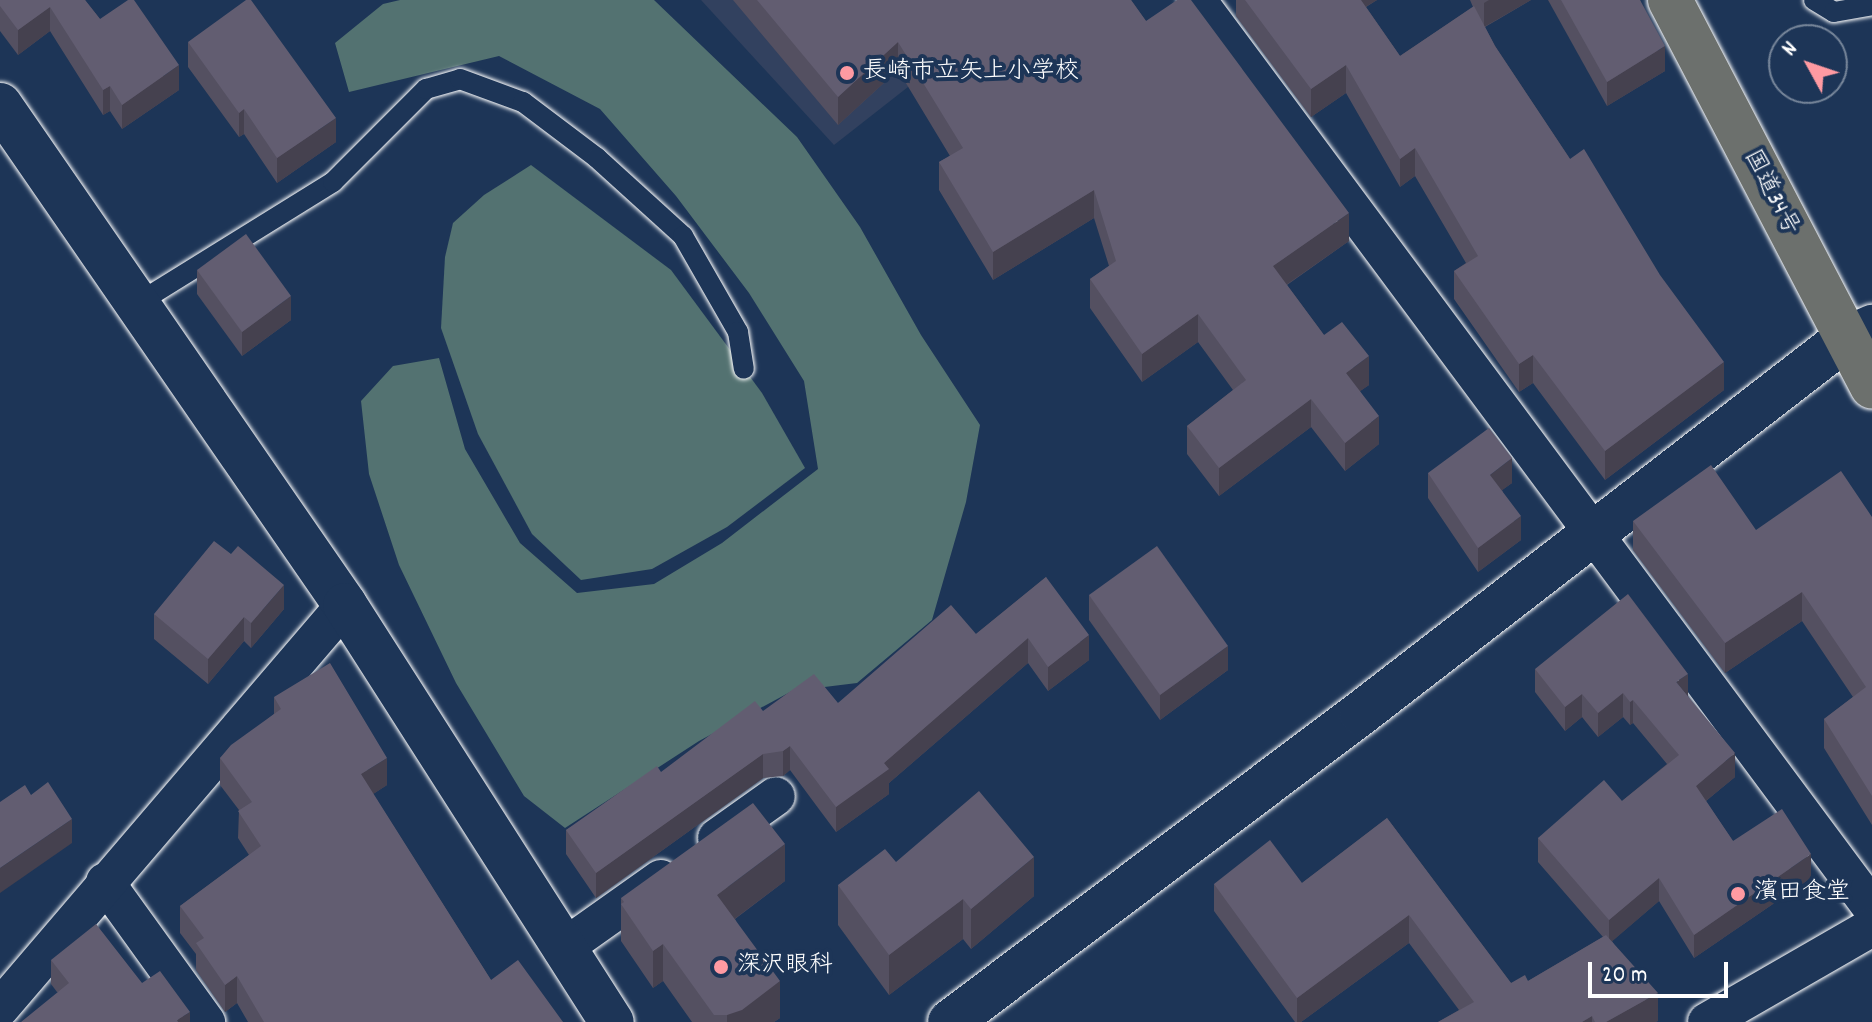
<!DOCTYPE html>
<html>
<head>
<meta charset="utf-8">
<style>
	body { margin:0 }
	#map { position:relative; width:1872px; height:1022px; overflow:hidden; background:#1d3557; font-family:Dekko,"Klee One",sans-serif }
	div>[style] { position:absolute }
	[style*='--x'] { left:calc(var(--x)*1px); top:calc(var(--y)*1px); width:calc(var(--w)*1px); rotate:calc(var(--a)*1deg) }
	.built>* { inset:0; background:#32415f }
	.green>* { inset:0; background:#537271 }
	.roads { filter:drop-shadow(0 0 2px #fff) drop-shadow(0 0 2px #fff) }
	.service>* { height:20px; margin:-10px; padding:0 10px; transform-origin:10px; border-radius:10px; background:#1d3557 }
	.minor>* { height:38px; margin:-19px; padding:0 19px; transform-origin:19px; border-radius:19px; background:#1d3557 }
	.tertiary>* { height:44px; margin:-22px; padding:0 22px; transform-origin:22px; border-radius:22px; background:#1d3557 }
	.trunk>* { height:44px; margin:-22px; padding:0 22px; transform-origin:22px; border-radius:22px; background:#6c706d }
	.wall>* { inset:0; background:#545061 }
	.shaded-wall>* { inset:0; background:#45414f }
	.building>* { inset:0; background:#625d71 }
	.dots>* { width:22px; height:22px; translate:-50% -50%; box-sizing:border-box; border:4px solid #1d3557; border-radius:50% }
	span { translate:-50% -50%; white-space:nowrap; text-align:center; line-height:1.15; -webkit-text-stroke:8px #1d3557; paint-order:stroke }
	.poi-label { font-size:24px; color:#fff }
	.left { translate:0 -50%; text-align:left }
	.street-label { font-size:24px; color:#fff }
	.north { position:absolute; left:1768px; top:24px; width:80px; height:80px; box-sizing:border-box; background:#1d3557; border:2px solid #77869a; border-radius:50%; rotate:310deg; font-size:22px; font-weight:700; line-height:32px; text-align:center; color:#fff }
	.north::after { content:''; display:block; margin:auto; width:28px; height:36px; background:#ff9aa2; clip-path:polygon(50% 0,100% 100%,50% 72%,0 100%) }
	.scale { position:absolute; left:1588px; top:962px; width:140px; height:36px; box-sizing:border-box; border:4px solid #fff; border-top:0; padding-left:10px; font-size:24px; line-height:28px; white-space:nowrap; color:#fff; -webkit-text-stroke:6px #1d3557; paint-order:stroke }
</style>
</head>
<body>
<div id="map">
	<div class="built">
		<i style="clip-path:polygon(701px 0,1019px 0,834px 145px)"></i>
	</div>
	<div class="green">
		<i style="clip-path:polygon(400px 0,654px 0,797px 137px,860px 227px,921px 335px,980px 425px,966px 502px,932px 620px,857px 683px,792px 691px,699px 741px,565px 828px,524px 796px,456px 683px,399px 565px,369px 474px,361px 401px,393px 366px,439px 358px,465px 449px,520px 543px,577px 593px,654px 584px,722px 543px,818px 469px,804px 381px,749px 293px,676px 196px,600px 109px,499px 56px,349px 92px,335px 43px,383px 4px)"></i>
		<i style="clip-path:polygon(531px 165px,671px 270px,762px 393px,805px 468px,727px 527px,652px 569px,581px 580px,532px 534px,478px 434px,441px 328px,445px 257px,453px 223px,484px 195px)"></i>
	</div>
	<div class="roads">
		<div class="service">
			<i style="--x:1814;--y:0;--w:23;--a:31"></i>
			<i style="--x:1834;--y:12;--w:39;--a:-10"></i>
			<i style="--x:138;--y:303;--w:229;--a:-31.8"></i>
			<i style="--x:333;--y:182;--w:132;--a:-45"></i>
			<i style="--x:426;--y:89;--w:35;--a:-16"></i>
			<i style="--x:460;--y:79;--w:67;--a:20.1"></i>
			<i style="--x:523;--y:102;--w:93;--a:37.1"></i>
			<i style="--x:597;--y:158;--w:116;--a:42.2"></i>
			<i style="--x:683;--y:236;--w:111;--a:60.2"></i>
			<i style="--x:738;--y:332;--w:37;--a:81"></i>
		</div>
		<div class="minor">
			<i style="--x:1197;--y:0;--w:1131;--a:53.37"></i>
			<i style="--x:717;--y:838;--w:72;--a:-35.4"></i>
			<i style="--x:105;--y:882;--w:173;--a:54.2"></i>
			<i style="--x:562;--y:949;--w:121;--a:-35.3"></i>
			<i style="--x:0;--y:1008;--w:531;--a:-49.43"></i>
			<i style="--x:1707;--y:1022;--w:190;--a:-29.9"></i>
		</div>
		<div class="tertiary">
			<i style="--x:0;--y:105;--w:607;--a:55.39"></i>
			<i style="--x:345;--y:605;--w:495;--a:57.4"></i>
			<i style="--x:950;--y:1022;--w:514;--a:-36.94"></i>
			<i style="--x:1361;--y:713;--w:612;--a:-37.69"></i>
			<i style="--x:1845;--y:339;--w:30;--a:-24"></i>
		</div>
		<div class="trunk">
			<i style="--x:1670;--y:0;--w:436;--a:62.4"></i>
		</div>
	</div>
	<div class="wall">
		<i style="clip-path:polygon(0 0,85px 0,100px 19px,179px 90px,122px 129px,110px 111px,103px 115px,50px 31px,18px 55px,0 31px)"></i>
		<i style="clip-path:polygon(733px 0,1131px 0,1146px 21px,1349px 241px,1287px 285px,1324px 335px,1369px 385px,1360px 391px,1379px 444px,1345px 471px,1311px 427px,1219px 496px,1187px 454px,1187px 426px,1233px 390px,1198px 342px,1142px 382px,1090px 308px,1090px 279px,1109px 266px,1094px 218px,993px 280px,939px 190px,939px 162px,950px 156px,898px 70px,838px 125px)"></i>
		<i style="clip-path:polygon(1236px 0,1377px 0,1366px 7px,1400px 56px,1473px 7px,1470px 0,1531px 0,1485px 27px,1495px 46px,1570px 159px,1724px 390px,1605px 480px,1533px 383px,1519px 392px,1454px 299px,1454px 271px,1466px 263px,1415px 176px,1400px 187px,1346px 93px,1311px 117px,1236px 16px)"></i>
		<i style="clip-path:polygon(1548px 0,1640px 0,1665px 71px,1607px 106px)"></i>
		<i style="clip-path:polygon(188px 42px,336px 142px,277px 183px,244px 134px,239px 137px,188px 67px)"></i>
		<i style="clip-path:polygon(197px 270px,291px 320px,242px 356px,197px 294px)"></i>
		<i style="clip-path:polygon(1428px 473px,1512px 483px,1502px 490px,1521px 540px,1478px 572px,1428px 498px)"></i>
		<i style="clip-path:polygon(1872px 517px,1872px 825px,1824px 748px,1824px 719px,1853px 697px,1802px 621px,1725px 673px,1633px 550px,1633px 521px,1756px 530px)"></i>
		<i style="clip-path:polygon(1046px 577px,1089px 660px,1048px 691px,1028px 663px,889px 783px,889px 794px,836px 832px,790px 770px,783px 776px,763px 778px,596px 898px,566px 854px,566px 830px,763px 711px,838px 703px,976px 634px)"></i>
		<i style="clip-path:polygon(1089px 595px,1228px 670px,1160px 720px,1089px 620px)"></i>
		<i style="clip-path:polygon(284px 609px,251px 648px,244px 641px,208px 684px,154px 639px,154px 614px)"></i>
		<i style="clip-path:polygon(1535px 669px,1688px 696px,1735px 777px,1706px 801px,1733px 841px,1811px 878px,1694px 958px,1659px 901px,1612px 941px,1658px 1021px,1655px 1022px,1438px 1022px,1459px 1010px,1409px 943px,1301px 1022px,1295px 1022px,1214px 911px,1214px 884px,1302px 883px,1387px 818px,1511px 983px,1528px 981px,1603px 937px,1538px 862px,1538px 838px,1622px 801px,1667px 764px,1633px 723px,1630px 725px,1623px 717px,1598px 737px,1582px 717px,1565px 731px,1535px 692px)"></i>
		<i style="clip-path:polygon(274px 697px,387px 785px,373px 794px,491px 980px,563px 1022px,248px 1022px,237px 1003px,225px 1012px,196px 970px,196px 954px,180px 933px,180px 906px,249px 855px,238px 838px,239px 810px,220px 785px,220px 758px,274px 714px)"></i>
		<i style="clip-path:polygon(785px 881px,735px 919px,780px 1018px,774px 1022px,692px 1022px,663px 981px,653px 988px,621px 941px,621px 898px)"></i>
		<i style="clip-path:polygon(838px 885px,1034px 896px,971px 949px,963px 939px,889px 995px,838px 925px)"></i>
		<i style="clip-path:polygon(51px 960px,142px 983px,190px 1022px,57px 992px,51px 984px)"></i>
	</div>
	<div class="shaded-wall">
		<i style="clip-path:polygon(1352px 0,1377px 0,1352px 15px)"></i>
		<i style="clip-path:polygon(1489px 0,1531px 0,1484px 27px,1484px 3px)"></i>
		<i style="clip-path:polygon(50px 7px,50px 31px,18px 55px,18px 30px)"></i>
		<i style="clip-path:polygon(898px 42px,898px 70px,838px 125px,838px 97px)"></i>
		<i style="clip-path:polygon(1665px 46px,1665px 71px,1607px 106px,1607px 82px)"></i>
		<i style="clip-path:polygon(179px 65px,179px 90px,122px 129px,122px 105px)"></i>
		<i style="clip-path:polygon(1346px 65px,1346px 93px,1311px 117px,1311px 89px)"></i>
		<i style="clip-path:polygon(110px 86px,110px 111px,103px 115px,103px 90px)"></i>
		<i style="clip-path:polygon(244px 109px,244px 134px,239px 137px,239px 113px)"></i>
		<i style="clip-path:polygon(336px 118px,336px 142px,277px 183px,277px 158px)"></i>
		<i style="clip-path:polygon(1415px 148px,1415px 176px,1400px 187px,1400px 159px)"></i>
		<i style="clip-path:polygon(1094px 190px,1094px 218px,993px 280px,993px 252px)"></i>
		<i style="clip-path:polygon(1349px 213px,1349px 241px,1273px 294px,1273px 266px)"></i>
		<i style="clip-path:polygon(291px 296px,291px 320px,242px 356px,242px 332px)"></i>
		<i style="clip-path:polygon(1198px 314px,1198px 342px,1142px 382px,1142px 354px)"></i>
		<i style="clip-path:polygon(1533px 355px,1533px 383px,1519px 392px,1519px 364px)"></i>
		<i style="clip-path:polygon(1369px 356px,1369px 385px,1346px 401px,1346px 373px)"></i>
		<i style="clip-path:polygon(1724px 362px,1724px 390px,1605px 480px,1605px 451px)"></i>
		<i style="clip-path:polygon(1311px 399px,1311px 427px,1219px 496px,1219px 468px)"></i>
		<i style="clip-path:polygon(1379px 416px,1379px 444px,1345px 471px,1345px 443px)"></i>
		<i style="clip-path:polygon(1512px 458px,1512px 483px,1490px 499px,1490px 475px)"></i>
		<i style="clip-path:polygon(1521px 516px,1521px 540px,1478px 572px,1478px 548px)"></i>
		<i style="clip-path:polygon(284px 585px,284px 609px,251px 648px,251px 623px)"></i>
		<i style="clip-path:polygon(1802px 592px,1802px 621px,1725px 673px,1725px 643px)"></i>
		<i style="clip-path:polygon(244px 617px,244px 641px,208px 684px,208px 659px)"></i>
		<i style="clip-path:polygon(1089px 635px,1089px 660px,1048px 691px,1048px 667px)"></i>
		<i style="clip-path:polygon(1028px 638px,1028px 663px,889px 783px,889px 794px,836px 832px,836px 807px,884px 763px)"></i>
		<i style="clip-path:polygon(1228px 646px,1228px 670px,1160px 720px,1160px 695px)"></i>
		<i style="clip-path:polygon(1688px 674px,1688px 697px,1676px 682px)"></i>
		<i style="clip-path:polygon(1623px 693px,1623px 717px,1598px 737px,1598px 713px)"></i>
		<i style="clip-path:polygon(1582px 694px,1582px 717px,1565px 731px,1565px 707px)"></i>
		<i style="clip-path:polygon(1633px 700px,1633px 723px,1630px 725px,1630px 702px)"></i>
		<i style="clip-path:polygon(790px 746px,790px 770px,783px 776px,783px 751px)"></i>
		<i style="clip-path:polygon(1735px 753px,1735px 777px,1696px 809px,1696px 786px)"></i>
		<i style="clip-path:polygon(763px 754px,763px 778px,596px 898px,596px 873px)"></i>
		<i style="clip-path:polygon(387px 758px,387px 785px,361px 802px,361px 774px)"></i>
		<i style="clip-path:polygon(72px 819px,72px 843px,0 893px,0 868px)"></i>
		<i style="clip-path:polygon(785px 844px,785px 881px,717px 932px,717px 895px)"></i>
		<i style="clip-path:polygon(1811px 854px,1811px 878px,1694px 958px,1694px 935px)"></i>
		<i style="clip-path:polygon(1034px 857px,1034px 896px,971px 949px,971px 909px)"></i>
		<i style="clip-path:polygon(1659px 878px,1659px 901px,1609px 944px,1609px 920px)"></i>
		<i style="clip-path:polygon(963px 899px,963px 939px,889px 995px,889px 955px)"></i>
		<i style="clip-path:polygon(1409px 915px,1409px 943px,1301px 1022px,1297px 1022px,1297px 998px)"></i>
		<i style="clip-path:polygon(663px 944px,663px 981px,653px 988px,653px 951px)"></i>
		<i style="clip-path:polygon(237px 976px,237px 1003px,225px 1012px,225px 985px)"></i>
		<i style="clip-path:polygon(780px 981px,780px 1018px,774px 1022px,727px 1022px,727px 1015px)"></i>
		<i style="clip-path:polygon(1658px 993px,1658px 1021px,1655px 1022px,1606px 1022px)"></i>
		<i style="clip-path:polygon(190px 1012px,190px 1022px,177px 1022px,177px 1020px)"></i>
		<i style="clip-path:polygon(1592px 1016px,1592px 1022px,1582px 1022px)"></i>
	</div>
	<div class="building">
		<i style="clip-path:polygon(0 0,85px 0,100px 19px,128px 0,134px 0,179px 65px,122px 105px,110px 86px,103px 90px,50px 7px,18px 30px,0 6px)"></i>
		<i style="clip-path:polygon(246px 0,251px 0,336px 118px,277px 158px,244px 109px,239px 113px,188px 42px)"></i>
		<i style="clip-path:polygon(757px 0,1131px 0,1146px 21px,1177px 0,1191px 0,1349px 213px,1273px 266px,1324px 335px,1342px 322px,1369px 356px,1346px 373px,1379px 416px,1345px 443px,1311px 399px,1219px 468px,1187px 426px,1246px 380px,1198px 314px,1142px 354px,1090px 279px,1116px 261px,1094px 190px,993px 252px,939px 162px,963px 148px,898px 42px,838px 97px)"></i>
		<i style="clip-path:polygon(1245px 0,1361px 0,1400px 56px,1474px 6px,1495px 46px,1570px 159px,1584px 149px,1660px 275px,1724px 362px,1605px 451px,1533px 355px,1519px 364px,1454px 271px,1478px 256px,1415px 148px,1400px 159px,1346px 65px,1311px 89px)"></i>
		<i style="clip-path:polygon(1561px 0,1640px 0,1665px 46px,1607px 82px)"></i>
		<i style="clip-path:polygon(246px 234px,291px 296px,242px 332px,197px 270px)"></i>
		<i style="clip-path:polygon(1489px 428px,1512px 458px,1490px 475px,1521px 516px,1478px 548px,1428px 473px)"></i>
		<i style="clip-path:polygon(1711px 465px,1756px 530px,1841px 471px,1872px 517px,1872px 796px,1824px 719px,1866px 687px,1802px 592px,1725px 643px,1633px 521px)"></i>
		<i style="clip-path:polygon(214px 541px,231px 554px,238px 546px,284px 585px,251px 623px,244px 617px,208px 659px,154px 614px)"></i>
		<i style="clip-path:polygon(1157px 546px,1228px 646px,1160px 695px,1089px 595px)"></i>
		<i style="clip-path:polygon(1046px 577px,1089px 635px,1048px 667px,1028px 638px,884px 763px,889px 769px,836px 807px,790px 746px,783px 751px,763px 754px,596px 873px,566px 830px,657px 766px,661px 772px,755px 701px,763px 711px,814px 674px,838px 703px,951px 605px,976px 634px)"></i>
		<i style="clip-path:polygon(1628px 594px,1688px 674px,1676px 682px,1735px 753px,1696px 786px,1733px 841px,1782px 809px,1811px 854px,1694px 935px,1659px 878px,1609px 920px,1538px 838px,1604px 780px,1622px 801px,1679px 755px,1633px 700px,1630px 702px,1623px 693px,1598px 713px,1582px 694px,1565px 707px,1535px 669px)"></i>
		<i style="clip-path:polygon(330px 663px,387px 758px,361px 774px,491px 980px,518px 960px,563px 1022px,264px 1022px,237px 976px,225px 985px,196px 943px,204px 938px,180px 906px,261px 846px,238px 811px,252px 802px,220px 758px,231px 745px,281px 709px,274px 697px)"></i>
		<i style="clip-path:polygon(48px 782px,72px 819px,0 868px,0 802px,25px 785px,31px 795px)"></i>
		<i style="clip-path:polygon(979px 791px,1034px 857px,971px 909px,963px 899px,889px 955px,838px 885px,885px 849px,896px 862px)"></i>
		<i style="clip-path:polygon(753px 803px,785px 844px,717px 895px,780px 981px,742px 1010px,727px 1015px,714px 1015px,663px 944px,653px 951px,621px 904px,624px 902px,621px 898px)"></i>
		<i style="clip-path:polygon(1387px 818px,1511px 983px,1525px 975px,1528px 981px,1606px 935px,1658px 993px,1606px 1022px,1595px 1022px,1592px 1016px,1582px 1022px,1438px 1022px,1474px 1002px,1409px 915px,1297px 998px,1214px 884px,1270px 840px,1302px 883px)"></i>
		<i style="clip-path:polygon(96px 924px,142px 983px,160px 971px,190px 1012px,177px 1020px,178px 1022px,21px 1022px,69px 983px,51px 960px)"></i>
	</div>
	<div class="dots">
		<i style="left:847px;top:73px;background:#ff9aa2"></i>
		<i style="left:1738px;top:894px;background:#ff9aa2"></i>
		<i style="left:721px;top:967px;background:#ff9aa2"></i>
	</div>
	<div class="poi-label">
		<span class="left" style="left:863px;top:73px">長崎市立矢上小学校</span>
		<span class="left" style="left:1754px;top:894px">濱田食堂</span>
		<span class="left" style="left:737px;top:967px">深沢眼科</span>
	</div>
	<div class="street-label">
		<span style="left:1770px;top:193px;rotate:63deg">国道34号</span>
	</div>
	<div class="north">N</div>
	<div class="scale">20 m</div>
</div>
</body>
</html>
